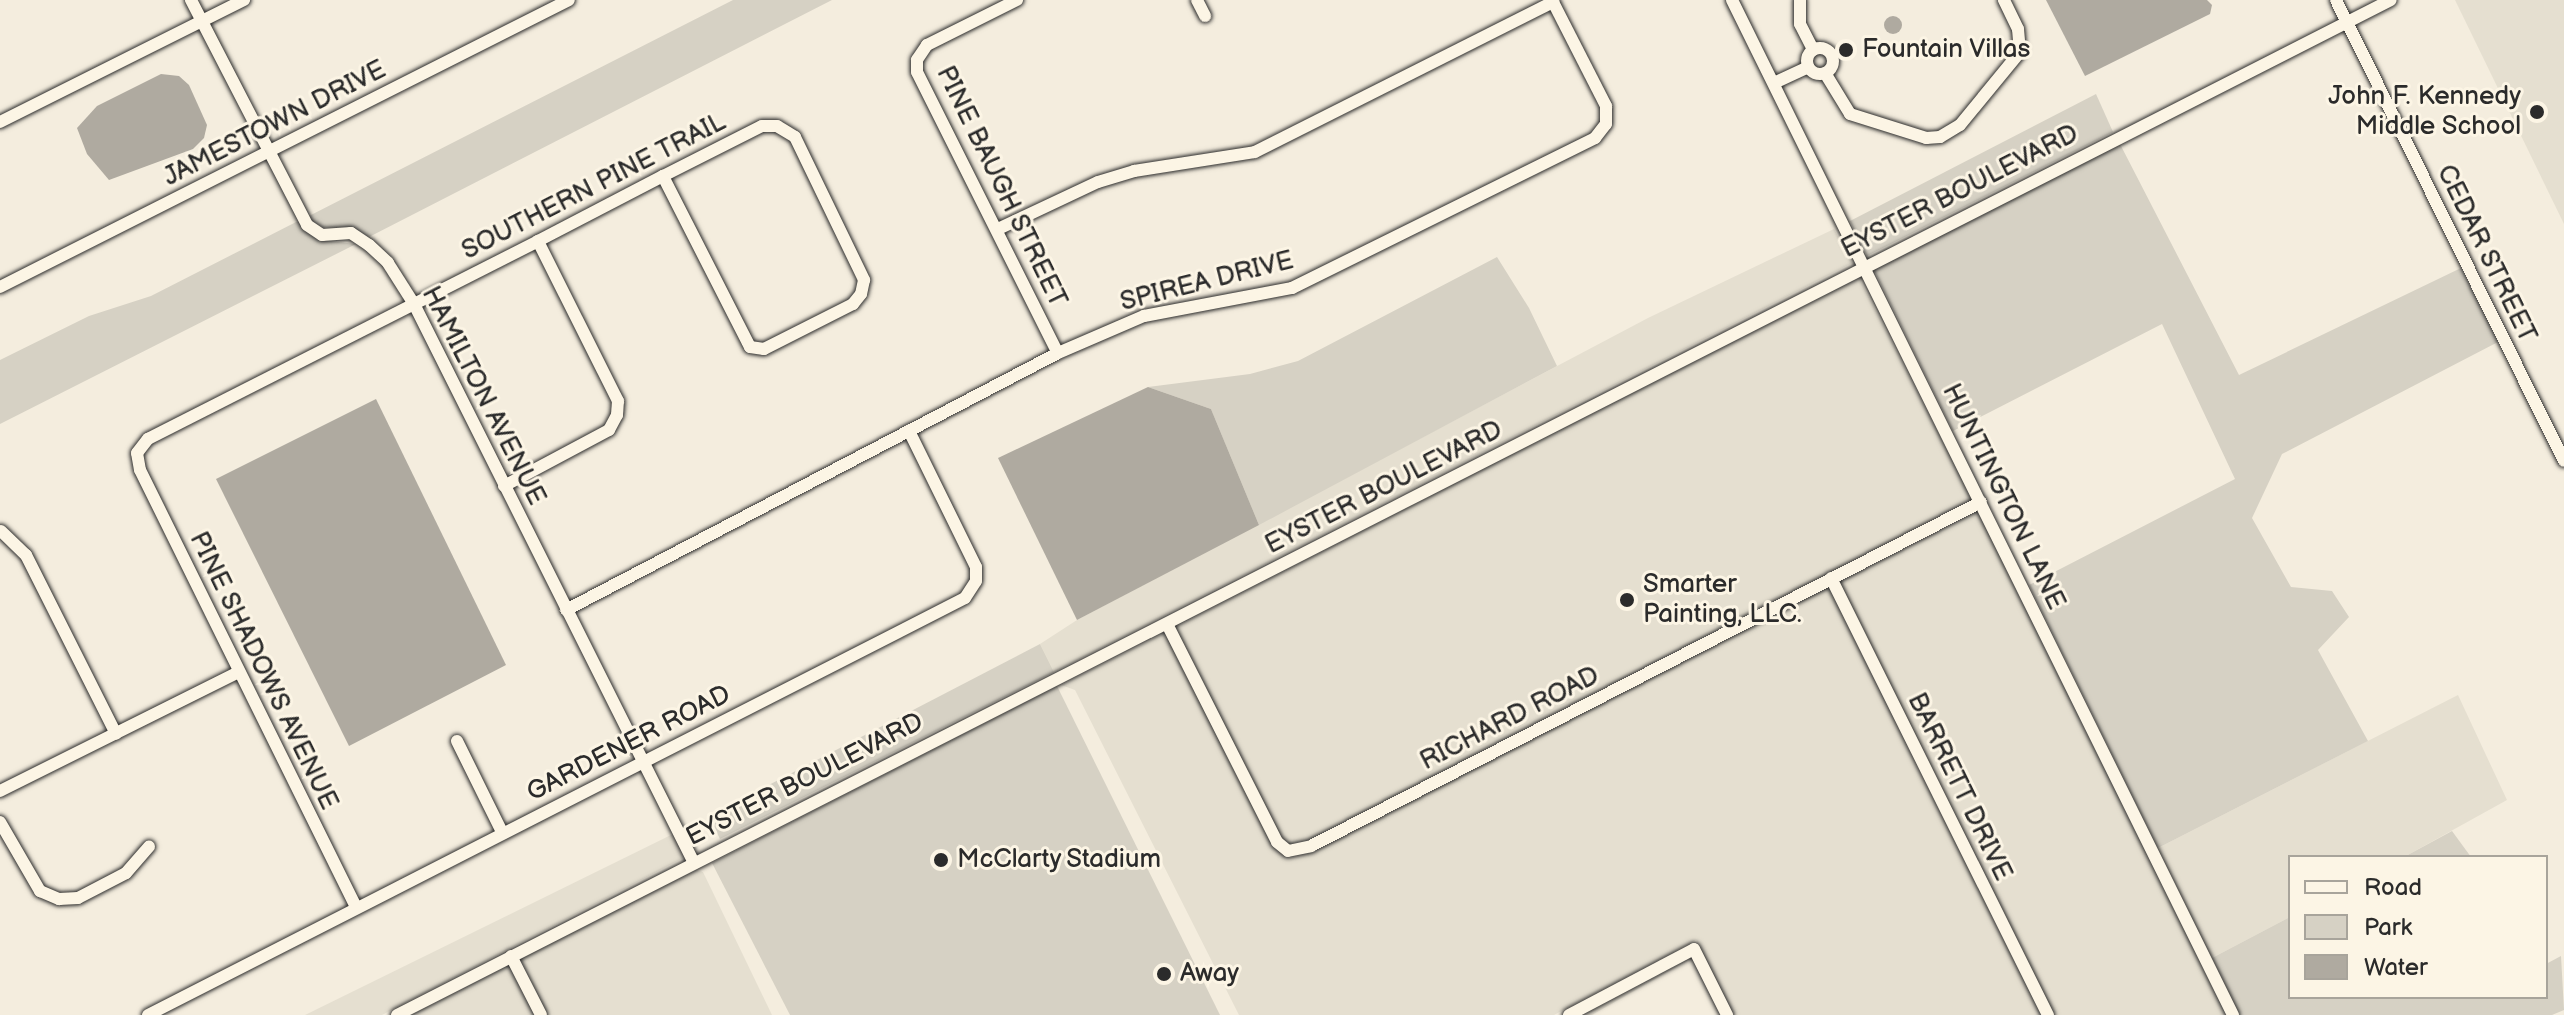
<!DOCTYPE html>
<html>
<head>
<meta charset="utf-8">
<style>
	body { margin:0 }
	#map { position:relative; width:2564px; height:1015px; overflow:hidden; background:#f4edde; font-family:"Balsamiq Sans",sans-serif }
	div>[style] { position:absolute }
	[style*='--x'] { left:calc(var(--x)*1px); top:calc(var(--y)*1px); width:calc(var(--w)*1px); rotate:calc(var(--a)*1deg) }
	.built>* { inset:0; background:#e5dfd0 }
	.green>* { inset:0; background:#d6d1c4 }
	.water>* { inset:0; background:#afaaa0 }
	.round { border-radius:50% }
	.roads { filter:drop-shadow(0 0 2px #2b2b2b) drop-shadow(0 0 2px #2b2b2b) }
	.minor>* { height:12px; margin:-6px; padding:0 6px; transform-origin:6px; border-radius:6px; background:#fcf5e5 }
	.minor>.ring { margin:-6px; padding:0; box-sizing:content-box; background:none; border:12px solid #fcf5e5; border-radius:50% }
	.dots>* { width:22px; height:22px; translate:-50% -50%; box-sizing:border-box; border:4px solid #fcf5e5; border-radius:50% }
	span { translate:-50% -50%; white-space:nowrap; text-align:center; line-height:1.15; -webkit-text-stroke:6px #fcf5e5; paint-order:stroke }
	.poi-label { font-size:26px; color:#2b2b2b }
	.left { translate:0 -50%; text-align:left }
	.right { translate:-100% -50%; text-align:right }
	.street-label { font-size:26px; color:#2b2b2b }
	.legend { position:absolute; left:2288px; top:855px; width:260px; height:144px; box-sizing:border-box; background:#fcf5e5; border:2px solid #a8a49b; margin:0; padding:10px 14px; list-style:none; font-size:24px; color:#2b2b2b }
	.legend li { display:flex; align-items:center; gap:16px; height:40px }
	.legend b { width:40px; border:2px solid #a8a49b }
</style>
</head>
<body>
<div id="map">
	<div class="built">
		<i style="clip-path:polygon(2455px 0,2564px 0,2564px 224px)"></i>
		<i style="clip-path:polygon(1834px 229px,1852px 263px,1054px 672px,1040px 644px,1077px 620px,1648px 318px)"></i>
		<i style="clip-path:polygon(1858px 276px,1972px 499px,1308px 840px,1289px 844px,1281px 838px,1176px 627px)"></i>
		<i style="clip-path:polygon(1979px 511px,2226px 1015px,2054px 1015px,1840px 582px)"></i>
		<i style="clip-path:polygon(1829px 587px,2041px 1015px,1734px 1015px,1696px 940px,1554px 1015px,1239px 1015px,1075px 690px,1061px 685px,1165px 633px,1271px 844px,1290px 858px,1314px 852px)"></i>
		<i style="clip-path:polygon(2458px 695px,2507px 800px,2404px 857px,2290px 857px,2290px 917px,2212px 958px,2158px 848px)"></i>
		<i style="clip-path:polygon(673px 834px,685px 857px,382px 1015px,305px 1015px)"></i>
		<i style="clip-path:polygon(696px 870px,703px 872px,772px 1015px,548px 1015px,520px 959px)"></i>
		<i style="clip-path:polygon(1692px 958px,1592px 1015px,1584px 1015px)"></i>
		<i style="clip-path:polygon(509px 965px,534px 1015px,412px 1015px)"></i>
	</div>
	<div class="green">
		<i style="clip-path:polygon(733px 0,832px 0,369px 237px,354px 228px,323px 227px,311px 221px,309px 216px)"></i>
		<i style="clip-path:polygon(2096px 94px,2113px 132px,1867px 256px,1850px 221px)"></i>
		<i style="clip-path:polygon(2120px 144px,2239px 375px,2461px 268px,2498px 342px,2282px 454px,2252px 518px,2291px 587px,2332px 591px,2349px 617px,2318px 650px,2368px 741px,2158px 848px,2029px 585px,2235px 479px,2162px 324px,1953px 431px,1873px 268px)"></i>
		<i style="clip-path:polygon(298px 221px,320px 240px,356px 244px,0 424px,0 360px,89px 316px,151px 296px)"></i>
		<i style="clip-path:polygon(1497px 257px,1529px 308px,1557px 366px,1259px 525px,1211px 409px,1148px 387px,1250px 374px,1298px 361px)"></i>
		<i style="clip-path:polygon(1040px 644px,1054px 672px,720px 839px,709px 816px)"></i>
		<i style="clip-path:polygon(1057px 686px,1220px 1015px,790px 1015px,712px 863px)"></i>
		<i style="clip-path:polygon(2452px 831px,2471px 857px,2404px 857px)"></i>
		<i style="clip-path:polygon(2290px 917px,2290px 997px,2546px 997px,2546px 964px,2561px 956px,2564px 1010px,2552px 1015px,2240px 1015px,2212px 958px)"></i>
	</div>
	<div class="water">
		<i style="clip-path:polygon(2046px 0,2207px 0,2212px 5px,2210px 14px,2085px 76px)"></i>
		<i class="round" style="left:1884px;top:16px;width:18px;height:18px"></i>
		<i style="clip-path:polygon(161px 74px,179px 76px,189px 85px,207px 125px,204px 138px,193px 149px,109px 180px,87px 154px,77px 128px,97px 106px)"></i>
		<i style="clip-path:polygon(1148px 387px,1211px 409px,1259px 525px,1077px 620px,998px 458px)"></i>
		<i style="clip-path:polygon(376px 399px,506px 665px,349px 746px,216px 479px)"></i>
	</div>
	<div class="roads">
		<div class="minor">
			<i style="--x:191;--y:0;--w:253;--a:62.7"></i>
			<i style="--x:307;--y:225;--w:18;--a:34"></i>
			<i style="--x:322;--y:235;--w:29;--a:-4"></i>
			<i style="--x:351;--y:233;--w:22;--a:34"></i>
			<i style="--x:369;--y:245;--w:26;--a:43"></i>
			<i style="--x:388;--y:263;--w:49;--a:57.6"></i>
			<i style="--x:414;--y:304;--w:623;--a:63.39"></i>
			<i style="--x:1017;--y:0;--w:101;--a:153.4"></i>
			<i style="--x:927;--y:45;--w:18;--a:124"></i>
			<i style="--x:917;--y:60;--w:12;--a:90"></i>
			<i style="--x:917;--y:72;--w:314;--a:63.4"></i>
			<i style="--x:1197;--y:0;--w:18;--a:63"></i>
			<i style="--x:1732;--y:0;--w:1132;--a:63.73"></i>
			<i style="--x:1800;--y:0;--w:24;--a:90"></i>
			<i style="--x:1800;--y:24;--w:29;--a:63"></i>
			<i style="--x:2336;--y:0;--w:514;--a:63.68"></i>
			<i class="ring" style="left:1807px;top:48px;width:14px;height:14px"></i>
			<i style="--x:1825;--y:73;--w:48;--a:58.6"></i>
			<i style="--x:1850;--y:114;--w:80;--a:17.5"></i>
			<i style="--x:1926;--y:138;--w:14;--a:-4"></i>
			<i style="--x:1940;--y:137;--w:23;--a:-31"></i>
			<i style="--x:1960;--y:125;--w:94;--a:-50.6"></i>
			<i style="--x:2020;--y:52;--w:23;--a:-95"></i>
			<i style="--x:2018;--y:29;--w:32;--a:-116"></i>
			<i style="--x:1774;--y:83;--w:38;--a:-25"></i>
			<i style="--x:0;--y:122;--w:273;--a:-26.6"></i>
			<i style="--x:998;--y:229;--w:110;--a:-25.2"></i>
			<i style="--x:1098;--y:182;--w:38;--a:-17"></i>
			<i style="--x:1134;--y:171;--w:122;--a:-8.9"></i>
			<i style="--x:1255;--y:152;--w:334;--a:-26.7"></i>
			<i style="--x:0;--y:287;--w:637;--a:-26.77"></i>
			<i style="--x:504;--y:486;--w:119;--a:-28.1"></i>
			<i style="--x:609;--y:430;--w:17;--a:-62"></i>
			<i style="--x:617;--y:415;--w:14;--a:-86"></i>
			<i style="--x:618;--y:401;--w:179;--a:-116.6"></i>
			<i style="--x:1;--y:531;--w:35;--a:44"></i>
			<i style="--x:26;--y:555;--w:200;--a:63.3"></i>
			<i style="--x:1831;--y:578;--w:488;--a:63.6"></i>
			<i style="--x:566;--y:610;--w:555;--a:-27.58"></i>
			<i style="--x:1058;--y:353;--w:94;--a:-23.3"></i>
			<i style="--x:1144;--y:316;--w:151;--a:-10.7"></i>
			<i style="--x:1292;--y:288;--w:338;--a:-26.3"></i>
			<i style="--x:1595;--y:138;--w:18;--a:-52"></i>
			<i style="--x:1606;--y:124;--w:18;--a:-90"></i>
			<i style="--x:1606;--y:106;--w:119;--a:-117"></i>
			<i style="--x:1167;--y:624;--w:244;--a:63.2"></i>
			<i style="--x:1277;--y:842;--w:14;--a:39"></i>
			<i style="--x:1288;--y:851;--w:24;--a:-12"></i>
			<i style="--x:1311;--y:846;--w:753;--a:-27.18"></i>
			<i style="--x:457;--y:741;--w:102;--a:63.7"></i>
			<i style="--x:0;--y:791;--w:267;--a:-26.5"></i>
			<i style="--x:0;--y:822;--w:80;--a:59.9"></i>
			<i style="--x:40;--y:891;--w:21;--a:23"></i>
			<i style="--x:59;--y:899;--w:19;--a:-3"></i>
			<i style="--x:78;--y:898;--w:54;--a:-27.5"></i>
			<i style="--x:126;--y:873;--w:35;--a:-49"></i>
			<i style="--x:356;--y:907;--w:487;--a:-116.3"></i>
			<i style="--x:140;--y:470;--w:17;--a:-100"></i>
			<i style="--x:137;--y:453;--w:18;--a:-52"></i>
			<i style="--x:148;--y:439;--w:437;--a:-26.9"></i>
			<i style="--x:538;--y:241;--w:141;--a:-27.5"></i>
			<i style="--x:663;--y:176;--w:111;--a:-26.8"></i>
			<i style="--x:762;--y:126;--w:15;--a:0"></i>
			<i style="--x:777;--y:126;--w:21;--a:31"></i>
			<i style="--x:795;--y:137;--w:159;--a:64.2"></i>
			<i style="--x:864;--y:280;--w:14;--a:102"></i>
			<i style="--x:861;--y:294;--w:13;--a:129"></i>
			<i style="--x:853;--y:304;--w:100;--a:153.2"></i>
			<i style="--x:764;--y:349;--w:14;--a:-172"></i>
			<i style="--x:750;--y:347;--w:192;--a:-117"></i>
			<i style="--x:511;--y:956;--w:66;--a:63"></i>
			<i style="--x:148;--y:1015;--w:917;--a:-27.04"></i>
			<i style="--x:965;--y:598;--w:20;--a:-57"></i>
			<i style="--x:976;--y:581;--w:14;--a:-90"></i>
			<i style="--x:976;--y:567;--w:152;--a:-116.2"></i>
			<i style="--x:397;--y:1015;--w:2237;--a:-26.98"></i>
			<i style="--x:1569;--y:1015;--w:141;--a:-27.8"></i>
			<i style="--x:1694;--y:949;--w:74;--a:63.4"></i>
		</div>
	</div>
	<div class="dots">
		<i style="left:1846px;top:50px;background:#2b2b2b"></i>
		<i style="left:2537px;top:112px;background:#2b2b2b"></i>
		<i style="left:1627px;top:600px;background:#2b2b2b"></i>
		<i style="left:941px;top:860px;background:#2b2b2b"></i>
		<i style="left:1164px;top:974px;background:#2b2b2b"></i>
	</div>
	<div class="poi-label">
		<span class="left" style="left:1862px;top:50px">Fountain Villas</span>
		<span class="right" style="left:2521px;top:112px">John F. Kennedy<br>Middle School</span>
		<span class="left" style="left:1643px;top:600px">Smarter<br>Painting, LLC.</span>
		<span class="left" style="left:957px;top:860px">McClarty Stadium</span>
		<span class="left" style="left:1180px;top:974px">Away</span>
	</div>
	<div class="street-label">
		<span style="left:275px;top:124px;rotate:-27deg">JAMESTOWN DRIVE</span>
		<span style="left:594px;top:187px;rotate:-27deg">SOUTHERN PINE TRAIL</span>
		<span style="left:1001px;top:187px;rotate:64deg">PINE BAUGH STREET</span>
		<span style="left:1960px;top:192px;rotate:-27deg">EYSTER BOULEVARD</span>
		<span style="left:2486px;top:254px;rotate:64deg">CEDAR STREET</span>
		<span style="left:1207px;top:282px;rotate:-14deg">SPIREA DRIVE</span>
		<span style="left:483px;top:396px;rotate:63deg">HAMILTON AVENUE</span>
		<span style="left:1384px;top:488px;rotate:-27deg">EYSTER BOULEVARD</span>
		<span style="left:2003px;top:497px;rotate:64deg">HUNTINGTON LANE</span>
		<span style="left:263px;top:671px;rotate:64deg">PINE SHADOWS AVENUE</span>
		<span style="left:1510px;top:719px;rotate:-27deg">RICHARD ROAD</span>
		<span style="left:629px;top:744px;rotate:-27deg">GARDENER ROAD</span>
		<span style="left:805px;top:780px;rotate:-27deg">EYSTER BOULEVARD</span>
		<span style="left:1959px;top:787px;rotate:64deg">BARRETT DRIVE</span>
	</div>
	<ul class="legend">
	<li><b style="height:10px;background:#fcf5e5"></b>Road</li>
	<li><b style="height:22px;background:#d6d1c4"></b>Park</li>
	<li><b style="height:22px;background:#afaaa0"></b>Water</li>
	</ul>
</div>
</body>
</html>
